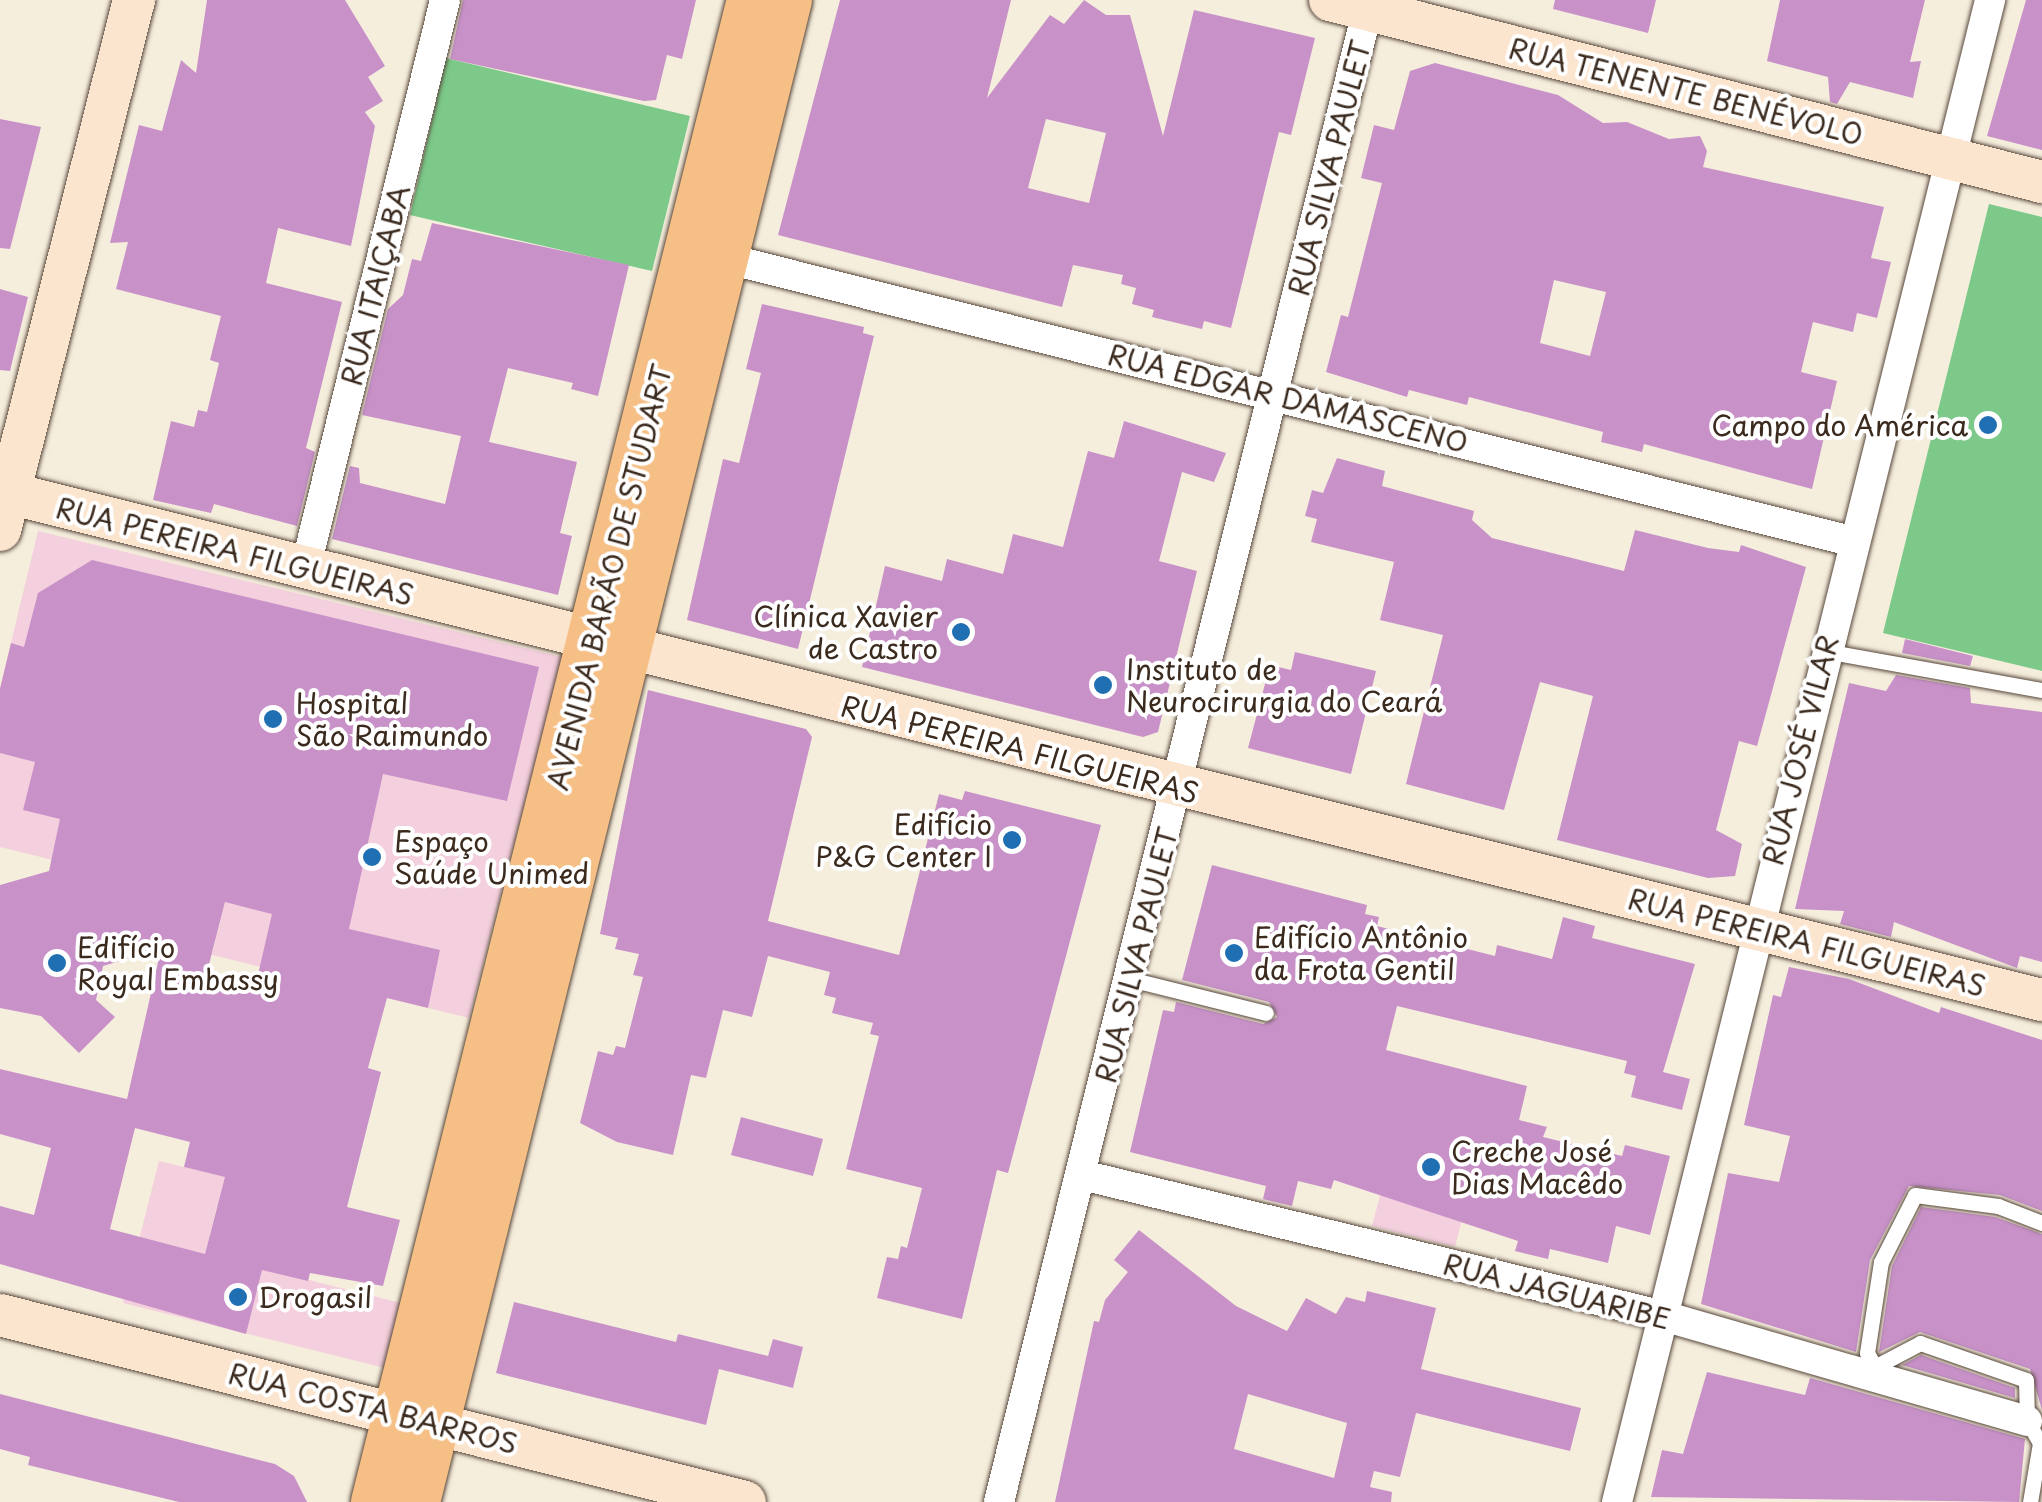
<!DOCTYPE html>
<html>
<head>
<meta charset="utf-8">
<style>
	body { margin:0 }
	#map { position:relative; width:2042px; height:1502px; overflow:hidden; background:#f6eedd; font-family:"Playpen Sans",sans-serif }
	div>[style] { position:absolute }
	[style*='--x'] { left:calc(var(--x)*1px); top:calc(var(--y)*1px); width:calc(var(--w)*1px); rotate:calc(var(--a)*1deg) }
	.built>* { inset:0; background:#f4cfde }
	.green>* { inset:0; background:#7cc989 }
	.building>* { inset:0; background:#c892c9 }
	.roads { filter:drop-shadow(0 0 2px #57473b) drop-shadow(0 0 2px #57473b) }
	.lane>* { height:15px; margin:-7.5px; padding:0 7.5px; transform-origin:7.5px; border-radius:7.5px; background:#fff }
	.street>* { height:30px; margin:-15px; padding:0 15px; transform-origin:15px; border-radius:15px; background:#fff }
	.secondary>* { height:42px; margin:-21px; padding:0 21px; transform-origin:21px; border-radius:21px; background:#fbe5cf }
	.primary>* { height:48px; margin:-24px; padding:0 24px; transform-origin:24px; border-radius:24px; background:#f5bf86 }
	.dots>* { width:28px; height:28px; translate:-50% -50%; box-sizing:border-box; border:5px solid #fff; border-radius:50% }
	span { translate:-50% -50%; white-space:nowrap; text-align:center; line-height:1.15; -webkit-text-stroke:8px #fff; paint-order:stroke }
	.street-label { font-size:28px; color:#3b2a1e }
	.poi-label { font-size:28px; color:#3b2a1e }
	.right { translate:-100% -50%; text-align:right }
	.left { translate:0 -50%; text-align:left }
</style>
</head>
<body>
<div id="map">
	<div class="built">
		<i style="clip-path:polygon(38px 531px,562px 657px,469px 1018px,212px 955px,225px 902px,0 847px,0 688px)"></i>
		<i style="clip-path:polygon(1415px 1063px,1496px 1083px,1455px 1247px,1372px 1226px)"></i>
		<i style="clip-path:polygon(159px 1161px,255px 1184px,247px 1213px,217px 1206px,205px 1254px,401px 1303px,385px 1368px,123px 1303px)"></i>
	</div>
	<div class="green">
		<i style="clip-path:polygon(446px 58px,690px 116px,652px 271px,410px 215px)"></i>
		<i style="clip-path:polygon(1989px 204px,2042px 217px,2042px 671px,1883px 633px)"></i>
	</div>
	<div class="building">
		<i style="clip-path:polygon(207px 0,345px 0,385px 66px,368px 77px,383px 101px,365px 112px,375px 126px,351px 246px,278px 228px,266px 283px,342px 302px,306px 448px,315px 452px,297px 526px,214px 504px,211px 513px,153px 500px,171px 421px,194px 427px,198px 410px,207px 412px,219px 363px,210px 360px,221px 316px,116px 289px,128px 242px,110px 243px,139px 125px,162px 131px,181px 60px,196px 73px)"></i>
		<i style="clip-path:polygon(463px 0,696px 0,682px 59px,667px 55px,656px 100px,644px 101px,450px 59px)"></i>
		<i style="clip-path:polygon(evenodd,840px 0,1011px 0,987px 98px,1050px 15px,1064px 24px,1084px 0,1106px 15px,1130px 15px,1163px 136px,1194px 10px,1315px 38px,1291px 135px,1279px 132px,1231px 328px,1204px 321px,1202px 329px,1152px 317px,1154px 310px,1132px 304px,1136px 288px,1121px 284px,1123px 275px,1073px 265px,1062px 307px,778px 235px,840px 0,1046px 119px,1106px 133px,1089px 203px,1028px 188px,1046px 119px)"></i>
		<i style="clip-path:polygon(1555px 0,1656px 0,1648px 33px,1553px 9px)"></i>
		<i style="clip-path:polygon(1780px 0,1925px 0,1910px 62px,1921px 61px,1913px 98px,1850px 82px,1837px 104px,1830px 102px,1828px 77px,1767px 61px)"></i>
		<i style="clip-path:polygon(2026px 0,2042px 0,2042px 150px,1987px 136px)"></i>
		<i style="clip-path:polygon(evenodd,1435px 63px,1558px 95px,1603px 123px,1627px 122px,1669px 139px,1700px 136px,1707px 151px,1703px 167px,1884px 207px,1871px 258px,1891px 262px,1877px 318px,1857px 313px,1853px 332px,1813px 322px,1801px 372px,1837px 381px,1812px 489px,1644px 444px,1642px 452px,1601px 442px,1603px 432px,1469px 397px,1467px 405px,1409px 390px,1407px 397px,1326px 372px,1341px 315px,1348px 317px,1382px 183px,1361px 178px,1374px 125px,1394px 130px,1410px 71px,1435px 63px,1554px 280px,1606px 292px,1590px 356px,1540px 343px,1554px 280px)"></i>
		<i style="clip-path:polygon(0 119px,41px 127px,10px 249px,0 248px)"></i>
		<i style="clip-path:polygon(432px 223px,629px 265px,598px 396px,571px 389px,573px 383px,508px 368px,489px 442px,577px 462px,560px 533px,572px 536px,558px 595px,332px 539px,350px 466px,359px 468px,360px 483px,445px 504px,461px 436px,362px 415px,388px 309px,403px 295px,412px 259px,421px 261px)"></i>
		<i style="clip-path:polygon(0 289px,28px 297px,10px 371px,0 370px)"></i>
		<i style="clip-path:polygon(762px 304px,864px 327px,863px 333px,874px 336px,798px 649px,687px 620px,723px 459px,739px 463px,761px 373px,746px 369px)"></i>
		<i style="clip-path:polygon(1124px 421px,1226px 453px,1214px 482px,1182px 472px,1159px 561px,1197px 571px,1158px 732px,1143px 737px,862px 667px,885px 566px,942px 581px,947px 559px,1003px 574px,1013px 534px,1063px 547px,1088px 451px,1114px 458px)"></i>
		<i style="clip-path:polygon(1337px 458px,1385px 471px,1382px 486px,1474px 511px,1472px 520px,1492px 538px,1624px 571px,1635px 530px,1708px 548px,1739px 552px,1741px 545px,1806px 567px,1757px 746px,1739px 741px,1716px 830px,1742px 844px,1735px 876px,1708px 878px,1557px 840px,1593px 696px,1540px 682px,1504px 810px,1406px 784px,1443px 635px,1380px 620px,1394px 562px,1311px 542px,1317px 519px,1305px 516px,1312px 490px,1323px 493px)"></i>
		<i style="clip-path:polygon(evenodd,92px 560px,539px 667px,507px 801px,383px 774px,349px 929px,440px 950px,428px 1008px,387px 998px,368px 1068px,381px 1072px,347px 1207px,400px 1220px,383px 1286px,310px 1273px,308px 1281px,262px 1270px,246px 1334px,0 1264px,0 1206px,34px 1215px,51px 1148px,0 1134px,0 1069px,127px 1099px,161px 949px,103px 966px,96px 1000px,115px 1017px,79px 1053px,41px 1016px,0 1008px,0 885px,49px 871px,60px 819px,23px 810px,35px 762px,0 753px,0 689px,11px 643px,24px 647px,38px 593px,92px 560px,225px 902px,272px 914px,254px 992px,205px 980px,225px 902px,92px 560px,135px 1128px,190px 1142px,184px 1167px,225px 1177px,205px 1254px,110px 1229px,135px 1128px)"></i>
		<i style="clip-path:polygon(1905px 639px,1973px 656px,1970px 666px,1902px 653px)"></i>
		<i style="clip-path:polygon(1295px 652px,1376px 671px,1351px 774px,1248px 748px,1270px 665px,1291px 670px)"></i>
		<i style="clip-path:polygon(1896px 675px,1970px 688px,1971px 703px,2042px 712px,2042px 962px,2020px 956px,2017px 968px,1894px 922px,1891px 937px,1840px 924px,1844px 911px,1795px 909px,1849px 683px,1886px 691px)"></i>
		<i style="clip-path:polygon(648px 690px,806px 729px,812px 737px,768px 921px,899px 955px,939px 794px,962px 800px,965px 791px,1101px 825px,1008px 1173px,997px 1170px,962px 1319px,877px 1298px,887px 1257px,898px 1259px,901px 1246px,907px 1248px,922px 1188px,846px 1169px,879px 1036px,870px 1034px,873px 1023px,832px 1013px,836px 998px,824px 995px,830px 972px,768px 956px,752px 1017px,723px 1010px,706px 1078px,691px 1075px,673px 1155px,617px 1142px,580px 1123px,598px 1051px,613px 1055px,616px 1046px,625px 1048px,643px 977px,633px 975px,639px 954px,615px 949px,618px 938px,600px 934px)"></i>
		<i style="clip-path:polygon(1212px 865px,1367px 905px,1365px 914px,1379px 917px,1377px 926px,1495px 956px,1497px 945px,1552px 959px,1563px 917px,1595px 926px,1592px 938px,1695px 964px,1663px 1072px,1690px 1079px,1682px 1110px,1631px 1097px,1636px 1076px,1624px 1073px,1627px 1061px,1397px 1006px,1386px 1050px,1527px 1086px,1519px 1120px,1547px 1127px,1543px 1137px,1622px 1156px,1625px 1145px,1670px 1156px,1650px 1235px,1616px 1226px,1608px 1263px,1550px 1249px,1548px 1259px,1515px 1251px,1518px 1241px,1334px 1180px,1331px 1189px,1298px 1181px,1292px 1206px,1263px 1199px,1266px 1186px,1130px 1152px,1163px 1010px,1174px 1012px,1176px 1002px,1263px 1024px,1277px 1017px,1269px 1002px,1182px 980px)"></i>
		<i style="clip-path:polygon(1789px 967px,1849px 979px,1939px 1013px,1941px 1007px,2042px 1040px,2042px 1211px,2000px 1195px,1909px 1186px,1870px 1260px,1856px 1352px,1701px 1304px,1728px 1173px,1779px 1182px,1790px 1136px,1744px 1125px,1773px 995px,1781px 997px)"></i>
		<i style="clip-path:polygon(741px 1117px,823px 1139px,813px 1176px,731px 1155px)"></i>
		<i style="clip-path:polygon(1921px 1207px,1995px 1217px,2042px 1234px,2042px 1410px,2030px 1369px,1920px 1332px,1879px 1352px,1892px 1266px)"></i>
		<i style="clip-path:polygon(evenodd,1139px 1230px,1236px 1306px,1287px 1331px,1306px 1298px,1336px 1314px,1346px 1297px,1365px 1302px,1367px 1291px,1436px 1308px,1421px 1369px,1581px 1408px,1570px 1451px,1416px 1413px,1400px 1477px,1374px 1471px,1370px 1487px,1392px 1492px,1391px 1502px,1055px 1502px,1094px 1321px,1099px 1322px,1105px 1300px,1128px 1272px,1114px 1260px,1139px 1230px,1248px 1394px,1347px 1423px,1334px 1478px,1234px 1449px,1248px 1394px)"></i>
		<i style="clip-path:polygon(514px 1302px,676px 1342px,678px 1334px,768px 1356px,773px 1339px,803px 1347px,793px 1388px,719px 1369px,706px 1425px,496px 1373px)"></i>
		<i style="clip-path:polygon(1921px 1355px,2015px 1388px,2015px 1398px,1902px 1365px)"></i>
		<i style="clip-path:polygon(1707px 1372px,1805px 1395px,1810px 1378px,2025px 1439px,2019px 1502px,1651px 1497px,1662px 1450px,1683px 1454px)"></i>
		<i style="clip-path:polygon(0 1394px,275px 1464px,294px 1476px,307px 1502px,179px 1502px,28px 1465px,30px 1457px,0 1449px)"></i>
	</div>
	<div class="roads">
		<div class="lane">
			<i style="--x:1825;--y:651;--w:220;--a:10.2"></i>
			<i style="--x:1130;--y:979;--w:140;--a:14"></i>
			<i style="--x:1874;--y:1365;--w:14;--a:-120"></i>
			<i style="--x:1867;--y:1353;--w:92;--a:-81.3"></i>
			<i style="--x:1881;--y:1262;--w:75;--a:-63.1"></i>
			<i style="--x:1915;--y:1195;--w:84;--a:7.5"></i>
			<i style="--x:1998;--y:1206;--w:47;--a:21.1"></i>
			<i style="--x:1867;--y:1371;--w:60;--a:-27.8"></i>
			<i style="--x:1920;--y:1343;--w:112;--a:19.2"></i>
			<i style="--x:2026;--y:1380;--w:41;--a:88.6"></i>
			<i style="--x:2027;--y:1421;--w:26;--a:59"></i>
			<i style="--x:2040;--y:1443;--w:60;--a:99.6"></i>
		</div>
		<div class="street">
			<i style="--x:724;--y:258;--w:1162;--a:14.1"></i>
			<i style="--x:305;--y:570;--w:587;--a:-76.2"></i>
			<i style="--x:1082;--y:1175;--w:595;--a:13.62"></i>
			<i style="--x:1660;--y:1315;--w:382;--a:16.1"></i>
			<i style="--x:999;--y:1502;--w:1547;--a:-76.13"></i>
			<i style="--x:1617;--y:1502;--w:1548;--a:-76.05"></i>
		</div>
		<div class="secondary">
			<i style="--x:1330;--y:0;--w:735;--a:14.34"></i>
			<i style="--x:0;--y:491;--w:2104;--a:14"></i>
			<i style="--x:0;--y:530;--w:547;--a:-75.81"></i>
			<i style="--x:0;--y:1315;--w:768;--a:14.09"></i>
		</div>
		<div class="primary">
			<i style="--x:375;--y:1502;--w:1548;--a:-75.95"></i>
			<i style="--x:416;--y:1502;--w:1547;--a:-76.09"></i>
		</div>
	</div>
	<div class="dots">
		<i style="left:1988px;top:425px;background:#1f6fb2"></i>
		<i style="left:961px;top:632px;background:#1f6fb2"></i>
		<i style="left:1103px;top:685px;background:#1f6fb2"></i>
		<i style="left:273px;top:719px;background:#1f6fb2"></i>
		<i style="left:1012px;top:840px;background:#1f6fb2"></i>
		<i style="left:372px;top:857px;background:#1f6fb2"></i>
		<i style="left:1234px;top:953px;background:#1f6fb2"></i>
		<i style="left:57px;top:963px;background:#1f6fb2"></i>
		<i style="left:1431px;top:1167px;background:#1f6fb2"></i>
		<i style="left:238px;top:1297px;background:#1f6fb2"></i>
	</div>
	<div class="street-label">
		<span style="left:1686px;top:91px;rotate:14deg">RUA TENENTE BENÉVOLO</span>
		<span style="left:1329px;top:168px;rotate:-76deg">RUA SILVA PAULET</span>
		<span style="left:375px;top:285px;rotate:-76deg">RUA ITAIÇABA</span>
		<span style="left:1288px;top:398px;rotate:14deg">RUA EDGAR DAMASCENO</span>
		<span style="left:235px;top:551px;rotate:14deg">RUA PEREIRA FILGUEIRAS</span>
		<span style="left:609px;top:577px;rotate:-76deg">AVENIDA BARÃO DE STUDART</span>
		<span style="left:1020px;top:749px;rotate:14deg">RUA PEREIRA FILGUEIRAS</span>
		<span style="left:1800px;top:750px;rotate:-76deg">RUA JOSÉ VILAR</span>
		<span style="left:1807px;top:942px;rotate:14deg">RUA PEREIRA FILGUEIRAS</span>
		<span style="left:1136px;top:955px;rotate:-76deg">RUA SILVA PAULET</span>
		<span style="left:1557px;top:1291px;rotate:14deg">RUA JAGUARIBE</span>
		<span style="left:373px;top:1408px;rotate:14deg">RUA COSTA BARROS</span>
	</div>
	<div class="poi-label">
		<span class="right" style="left:1968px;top:425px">Campo do América</span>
		<span class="right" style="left:938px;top:632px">Clínica Xavier<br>de Castro</span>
		<span class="left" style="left:1126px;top:685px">Instituto de<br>Neurocirurgia do Ceará</span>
		<span class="left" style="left:296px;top:719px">Hospital<br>São Raimundo</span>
		<span class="right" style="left:992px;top:840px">Edifício<br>P&amp;G Center I</span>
		<span class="left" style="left:394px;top:857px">Espaço<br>Saúde Unimed</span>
		<span class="left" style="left:1254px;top:953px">Edifício Antônio<br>da Frota Gentil</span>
		<span class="left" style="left:77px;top:963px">Edifício<br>Royal Embassy</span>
		<span class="left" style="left:1451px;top:1167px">Creche José<br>Dias Macêdo</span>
		<span class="left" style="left:258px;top:1297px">Drogasil</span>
	</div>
</div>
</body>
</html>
